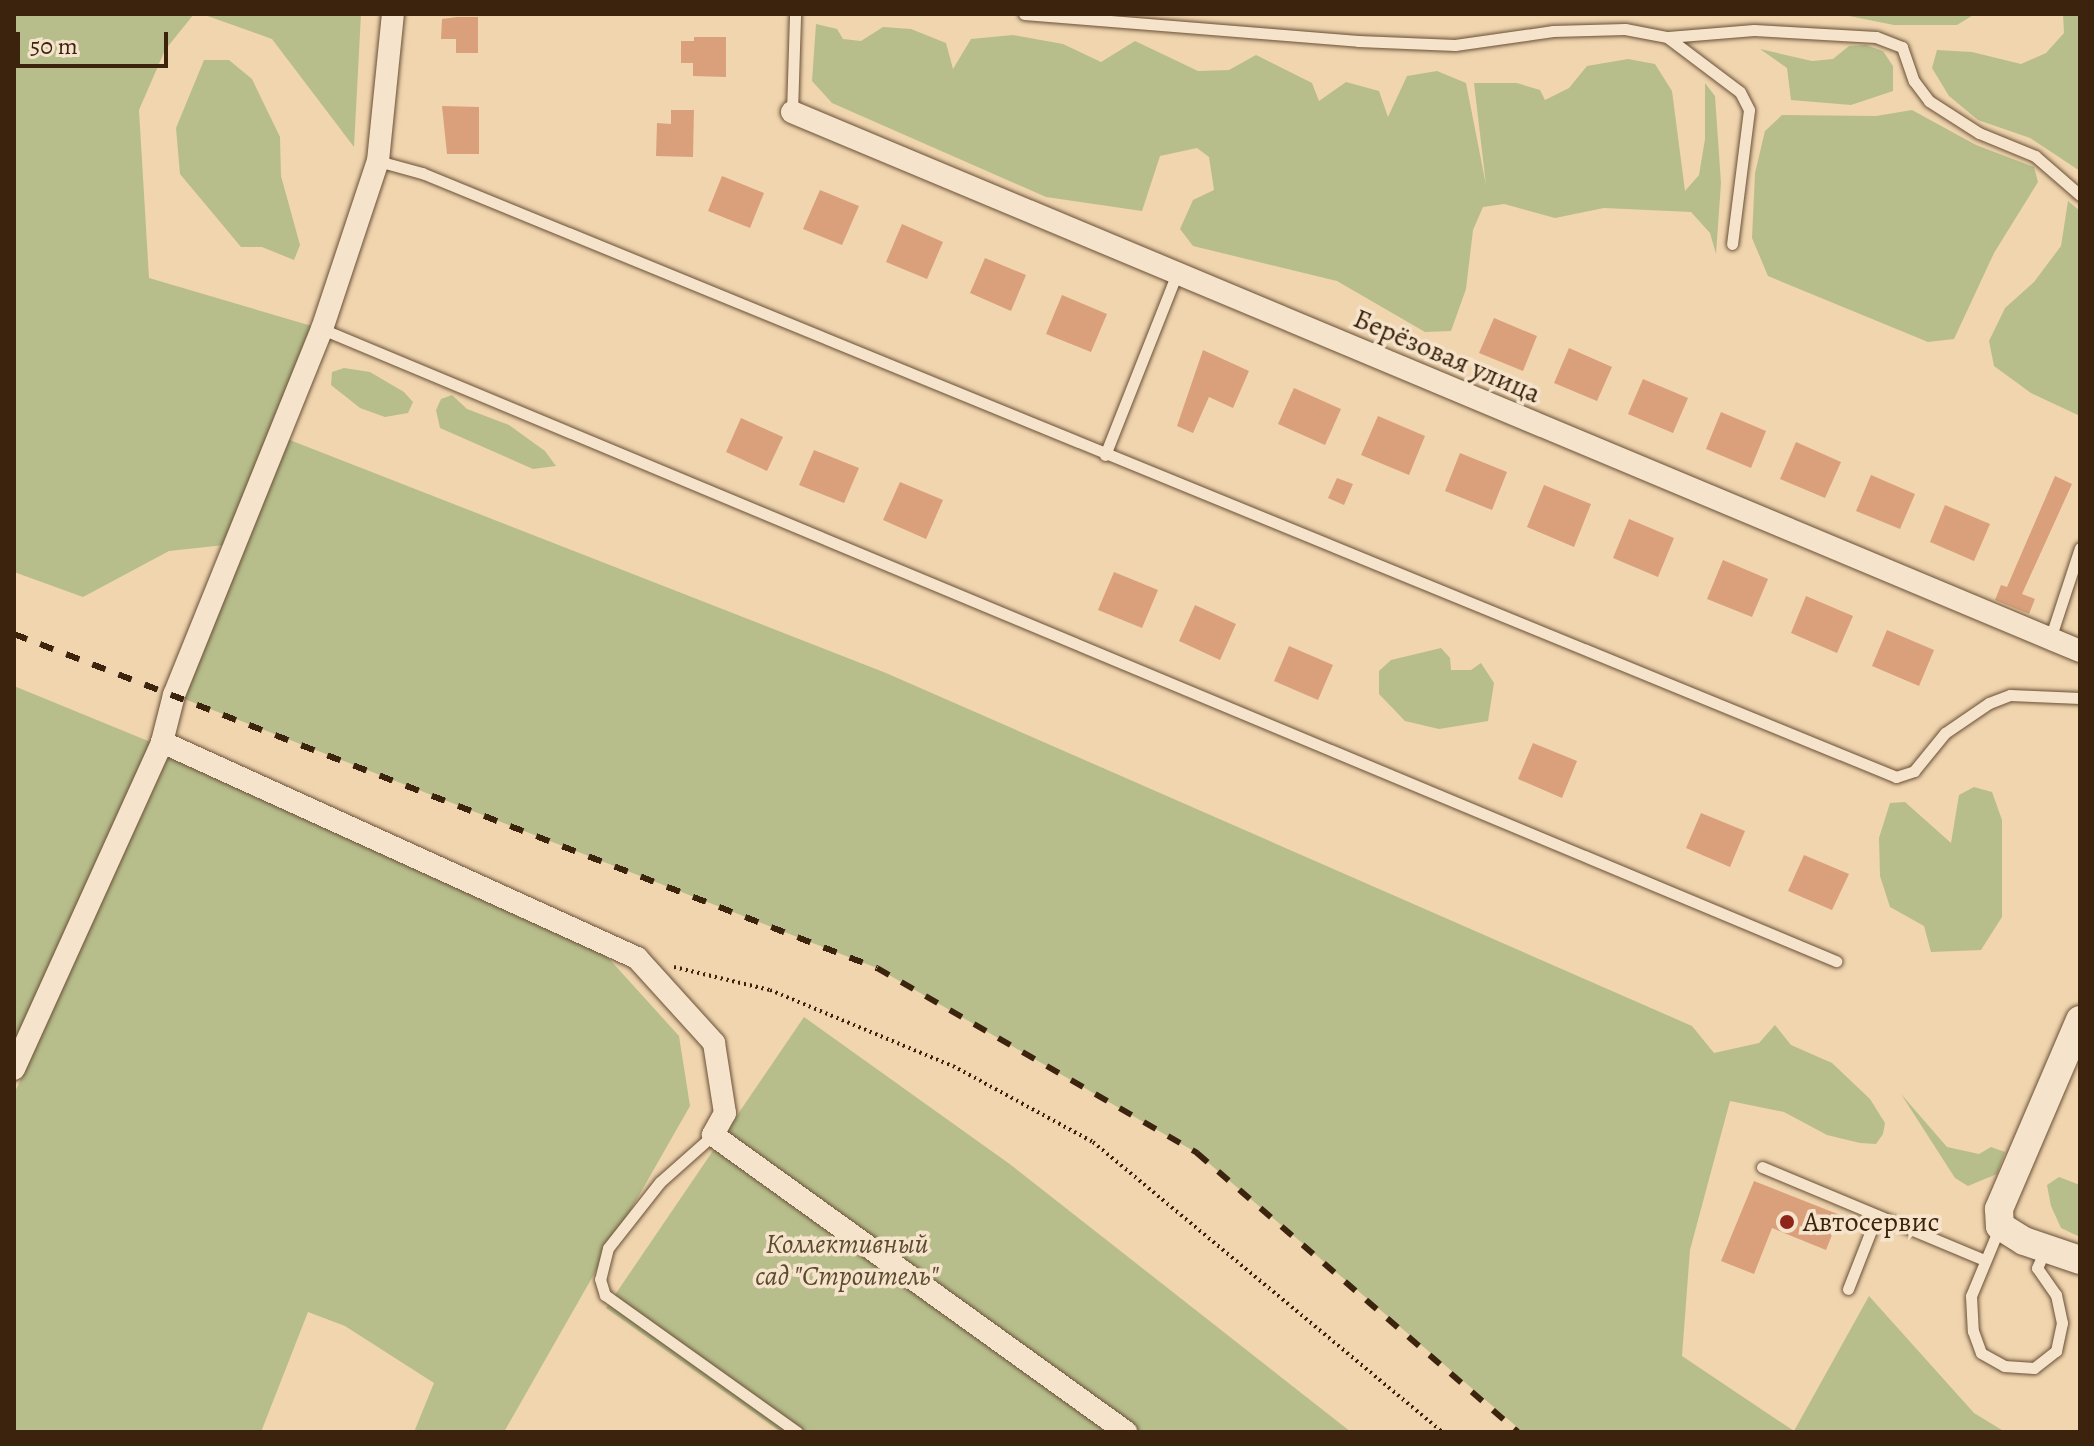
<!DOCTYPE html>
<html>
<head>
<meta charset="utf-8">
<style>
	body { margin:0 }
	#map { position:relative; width:2094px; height:1446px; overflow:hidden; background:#f0d5af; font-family:Alegreya,serif }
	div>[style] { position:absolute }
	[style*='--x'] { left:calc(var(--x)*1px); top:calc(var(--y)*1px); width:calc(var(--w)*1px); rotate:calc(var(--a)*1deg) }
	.green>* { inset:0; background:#b7be8c }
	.building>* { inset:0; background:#daa07b }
	.path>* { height:4px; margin-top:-2px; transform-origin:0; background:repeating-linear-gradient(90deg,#3c230e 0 2px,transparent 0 6px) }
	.roads { filter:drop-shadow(0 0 2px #695036) drop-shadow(0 0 2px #695036) }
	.service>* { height:11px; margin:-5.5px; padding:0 5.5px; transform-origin:5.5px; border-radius:5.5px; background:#f5e4cb }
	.minor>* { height:22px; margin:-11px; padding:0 11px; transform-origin:11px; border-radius:11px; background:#f5e4cb }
	.tertiary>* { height:28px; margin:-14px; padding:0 14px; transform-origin:14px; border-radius:14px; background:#f5e4cb }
	.rail>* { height:6px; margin-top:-3px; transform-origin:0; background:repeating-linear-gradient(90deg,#3c230e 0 14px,transparent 0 28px) }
	.dots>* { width:22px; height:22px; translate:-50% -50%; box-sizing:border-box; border:4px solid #f5e4cb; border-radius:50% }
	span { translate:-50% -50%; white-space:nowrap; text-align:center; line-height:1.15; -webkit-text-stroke:7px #f5e4cb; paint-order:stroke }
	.street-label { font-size:28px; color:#3c230e }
	.poi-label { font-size:28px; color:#3c230e }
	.left { translate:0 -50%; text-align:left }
	.park-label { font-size:28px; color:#5b4a2e; font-style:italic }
	.frame { position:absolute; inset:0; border:16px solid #3c230e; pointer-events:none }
	.scale { position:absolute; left:16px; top:32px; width:152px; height:36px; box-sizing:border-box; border:4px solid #3c230e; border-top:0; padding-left:10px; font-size:24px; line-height:28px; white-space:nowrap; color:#3c230e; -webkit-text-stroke:6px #f5e4cb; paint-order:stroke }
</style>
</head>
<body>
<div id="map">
	<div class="green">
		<i style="clip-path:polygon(14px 14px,194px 14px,165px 50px,139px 110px,149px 278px,322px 329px,277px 435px,886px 673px,1692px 1026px,1714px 1053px,1759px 1043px,1775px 1025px,1791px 1045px,1832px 1063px,1870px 1099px,1885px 1123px,1883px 1134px,1876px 1144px,1860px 1143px,1827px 1135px,1784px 1112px,1730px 1101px,1690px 1250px,1682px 1356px,1794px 1431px,1869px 1296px,1974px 1413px,2005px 1432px,1523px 1432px,1197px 1153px,877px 968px,174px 695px,234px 544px,169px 551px,83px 597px,14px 572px)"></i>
		<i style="clip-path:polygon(202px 14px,361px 14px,354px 147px,272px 39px)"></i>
		<i style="clip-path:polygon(1764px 14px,1975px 14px,1957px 25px,1894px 25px,1849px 16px)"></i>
		<i style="clip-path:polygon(2063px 14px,2080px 14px,2080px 171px,2030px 138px,1978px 120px,1949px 96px,1932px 68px,1937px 50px,1972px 52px,2021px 64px,2046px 53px,2064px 33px)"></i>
		<i style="clip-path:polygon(816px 24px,837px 29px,843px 39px,861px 41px,883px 27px,911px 29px,946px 43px,953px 69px,971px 39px,1013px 35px,1063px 44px,1101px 62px,1135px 41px,1198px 71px,1229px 70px,1256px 55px,1312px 83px,1319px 101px,1346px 82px,1379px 91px,1388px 117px,1407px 76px,1437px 71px,1466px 83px,1486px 185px,1474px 83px,1517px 83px,1540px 90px,1545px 100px,1569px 88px,1587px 66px,1628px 59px,1655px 64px,1672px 91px,1685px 191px,1699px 175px,1705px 139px,1705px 83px,1715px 96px,1721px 183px,1716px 254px,1710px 233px,1691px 212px,1604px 208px,1555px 218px,1504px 204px,1483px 207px,1473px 230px,1466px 289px,1451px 331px,1425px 332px,1337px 281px,1193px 246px,1180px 229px,1193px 200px,1214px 190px,1209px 157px,1197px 148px,1160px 156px,1142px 211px,1046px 197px,832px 103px,812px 81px)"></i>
		<i style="clip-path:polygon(1866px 45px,1883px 51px,1893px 66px,1893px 91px,1851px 105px,1791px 100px,1787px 68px,1760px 49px,1812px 61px,1833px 59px,1849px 46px)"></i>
		<i style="clip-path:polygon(204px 60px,229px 60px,252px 79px,280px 137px,281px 176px,300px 245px,294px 260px,262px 247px,241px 247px,180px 174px,176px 128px)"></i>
		<i style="clip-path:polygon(1912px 110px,1976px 145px,2034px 167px,2038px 182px,1994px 253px,1954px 339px,1928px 342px,1768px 276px,1752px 238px,1755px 173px,1765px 131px,1782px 115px,1876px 116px)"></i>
		<i style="clip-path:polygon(2068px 201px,2080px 211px,2080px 416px,2031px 393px,1994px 366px,1989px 341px,2005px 308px,2034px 282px,2061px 246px)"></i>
		<i style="clip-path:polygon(344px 368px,370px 372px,404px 392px,413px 402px,408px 413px,385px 417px,360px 408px,331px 385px,332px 372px)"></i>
		<i style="clip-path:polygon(452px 395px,467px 409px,509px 425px,545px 451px,556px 466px,533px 469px,440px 428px,436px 410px,441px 399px)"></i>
		<i style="clip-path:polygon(1441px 648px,1450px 658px,1451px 670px,1471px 670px,1481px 663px,1494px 683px,1488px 721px,1439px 729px,1405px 721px,1379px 694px,1379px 671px,1391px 660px)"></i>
		<i style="clip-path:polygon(14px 686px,153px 743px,14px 1045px)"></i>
		<i style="clip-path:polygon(168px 757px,602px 951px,679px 1036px,690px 1106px,504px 1432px,414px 1432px,434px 1383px,345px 1326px,308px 1312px,261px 1432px,14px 1432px,14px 1094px)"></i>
		<i style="clip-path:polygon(1974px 787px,1992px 792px,2002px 820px,2002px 917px,1981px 950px,1931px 952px,1924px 926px,1890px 907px,1880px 876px,1879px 838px,1890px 803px,1905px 802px,1951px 843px,1959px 795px)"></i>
		<i style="clip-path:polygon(804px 1017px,1011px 1165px,1351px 1432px,781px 1432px,606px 1308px)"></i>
		<i style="clip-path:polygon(1901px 1094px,1947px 1147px,1979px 1154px,1991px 1147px,2005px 1152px,1997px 1174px,1968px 1186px,1955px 1178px)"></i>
		<i style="clip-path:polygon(2059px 1177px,2080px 1185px,2080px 1237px,2061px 1228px,2051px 1206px,2047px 1185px)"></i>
	</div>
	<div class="building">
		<i style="clip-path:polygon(457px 17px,478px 17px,478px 53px,456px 53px,456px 39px,441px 39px,442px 19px)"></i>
		<i style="clip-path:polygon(694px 37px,726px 37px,726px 77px,693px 76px,693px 63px,681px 63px,681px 41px,694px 41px)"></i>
		<i style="clip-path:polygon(442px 106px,479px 107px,479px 154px,447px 154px)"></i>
		<i style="clip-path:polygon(671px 110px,694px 110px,693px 157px,656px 156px,657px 123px,671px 124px)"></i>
		<i style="clip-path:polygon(722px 176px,764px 193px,750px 228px,708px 211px)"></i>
		<i style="clip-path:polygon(820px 190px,859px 206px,842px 245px,803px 229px)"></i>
		<i style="clip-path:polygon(902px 224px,943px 242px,927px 279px,886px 262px)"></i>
		<i style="clip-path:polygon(985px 258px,1026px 275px,1011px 311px,970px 293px)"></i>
		<i style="clip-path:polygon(1062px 295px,1107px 314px,1091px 352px,1046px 334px)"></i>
		<i style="clip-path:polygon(1494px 318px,1537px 336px,1523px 371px,1479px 353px)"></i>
		<i style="clip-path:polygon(1569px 348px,1612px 367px,1597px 401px,1554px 383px)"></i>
		<i style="clip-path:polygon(1203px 350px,1249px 371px,1233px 408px,1209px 397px,1193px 433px,1177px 426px)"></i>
		<i style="clip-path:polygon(1643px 379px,1688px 398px,1673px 433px,1628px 414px)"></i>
		<i style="clip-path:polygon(1294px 388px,1341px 409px,1325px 445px,1278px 424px)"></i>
		<i style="clip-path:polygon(1721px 412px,1766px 431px,1751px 468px,1706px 449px)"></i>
		<i style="clip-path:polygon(1378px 416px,1425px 436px,1409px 475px,1361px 455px)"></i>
		<i style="clip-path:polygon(741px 418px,783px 437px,767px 471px,726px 452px)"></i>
		<i style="clip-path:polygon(1796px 442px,1841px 462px,1825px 498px,1780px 479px)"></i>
		<i style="clip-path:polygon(814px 450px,859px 468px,844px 503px,799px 485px)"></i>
		<i style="clip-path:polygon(1460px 453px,1507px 472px,1492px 510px,1445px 491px)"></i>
		<i style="clip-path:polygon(1871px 475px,1915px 494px,1900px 529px,1856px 511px)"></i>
		<i style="clip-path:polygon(2055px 476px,2072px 484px,2022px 594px,2035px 599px,2029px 614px,1995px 600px,2001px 585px,2007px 587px)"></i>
		<i style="clip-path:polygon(1337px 478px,1353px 484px,1344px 505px,1328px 498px)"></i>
		<i style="clip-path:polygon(900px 482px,943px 500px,926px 539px,883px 520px)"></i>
		<i style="clip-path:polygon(1544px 485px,1591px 504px,1574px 547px,1527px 527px)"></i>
		<i style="clip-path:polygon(1945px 505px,1990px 524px,1974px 561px,1930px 542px)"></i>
		<i style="clip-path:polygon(1629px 519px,1674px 538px,1658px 577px,1613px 558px)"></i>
		<i style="clip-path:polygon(1723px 560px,1768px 579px,1752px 617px,1707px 599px)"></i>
		<i style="clip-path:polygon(1114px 572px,1158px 590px,1142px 628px,1098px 610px)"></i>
		<i style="clip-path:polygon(1806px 596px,1853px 616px,1837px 653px,1791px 633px)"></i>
		<i style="clip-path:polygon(1195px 605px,1236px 624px,1220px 660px,1179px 641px)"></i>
		<i style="clip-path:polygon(1887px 630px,1934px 650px,1919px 686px,1872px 666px)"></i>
		<i style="clip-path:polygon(1289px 646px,1333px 665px,1318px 700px,1274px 681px)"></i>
		<i style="clip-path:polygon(1533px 743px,1577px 761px,1562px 798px,1518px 779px)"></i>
		<i style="clip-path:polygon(1701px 813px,1745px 831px,1730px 867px,1686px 848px)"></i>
		<i style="clip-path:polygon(1804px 855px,1849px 874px,1832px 910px,1788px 891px)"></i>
		<i style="clip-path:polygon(1754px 1181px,1840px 1215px,1826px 1250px,1772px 1228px,1754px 1274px,1721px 1261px)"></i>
	</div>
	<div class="path">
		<i style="--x:674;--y:967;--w:99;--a:13.5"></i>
		<i style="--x:770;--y:990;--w:198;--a:22.6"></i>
		<i style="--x:953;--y:1066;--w:159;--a:28.5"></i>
		<i style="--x:1093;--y:1142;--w:454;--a:39.7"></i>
	</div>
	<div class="roads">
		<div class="service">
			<i style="--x:1024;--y:14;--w:335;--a:4.6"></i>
			<i style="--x:1358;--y:41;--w:97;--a:2.4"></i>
			<i style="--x:1455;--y:45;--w:99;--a:-8.1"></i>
			<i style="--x:1553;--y:31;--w:72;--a:-1.6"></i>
			<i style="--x:1625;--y:29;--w:43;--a:10.8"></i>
			<i style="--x:1667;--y:37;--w:91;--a:37"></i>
			<i style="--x:1740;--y:92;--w:20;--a:63"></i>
			<i style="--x:1749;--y:110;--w:135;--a:97.2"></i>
			<i style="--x:1668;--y:37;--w:86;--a:-4.7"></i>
			<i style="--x:1754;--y:30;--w:122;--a:3.3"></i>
			<i style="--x:1876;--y:37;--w:28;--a:21"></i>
			<i style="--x:1902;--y:47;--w:36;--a:71"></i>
			<i style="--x:1914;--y:81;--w:25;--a:53"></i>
			<i style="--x:1929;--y:101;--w:59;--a:32.6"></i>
			<i style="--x:1979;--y:133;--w:61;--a:22.3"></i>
			<i style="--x:2035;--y:156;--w:60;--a:40.9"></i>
			<i style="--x:792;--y:112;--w:98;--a:-88.2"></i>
			<i style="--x:378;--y:161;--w:46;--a:15.3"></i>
			<i style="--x:422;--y:173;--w:1593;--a:22.28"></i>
			<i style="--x:1896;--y:777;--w:19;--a:-18"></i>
			<i style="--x:1914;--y:771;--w:49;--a:-50.8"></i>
			<i style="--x:1945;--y:733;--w:53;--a:-34.3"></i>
			<i style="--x:1989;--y:703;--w:22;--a:-21"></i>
			<i style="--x:2010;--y:695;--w:70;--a:2.5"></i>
			<i style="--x:322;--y:329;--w:1641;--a:22.66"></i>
			<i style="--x:1105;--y:455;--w:193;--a:-68.4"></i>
			<i style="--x:2050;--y:639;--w:96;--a:-71.8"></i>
			<i style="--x:713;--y:1135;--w:71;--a:138.4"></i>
			<i style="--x:660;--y:1182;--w:84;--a:128.2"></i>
			<i style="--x:608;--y:1248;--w:32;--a:104"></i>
			<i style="--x:600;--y:1279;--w:17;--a:73"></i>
			<i style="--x:605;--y:1295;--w:236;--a:35.5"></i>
			<i style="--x:1762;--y:1167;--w:241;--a:22.7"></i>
			<i style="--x:2000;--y:1226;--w:76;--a:112.5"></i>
			<i style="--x:1971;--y:1296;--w:35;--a:87"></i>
			<i style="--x:1973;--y:1331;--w:23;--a:70"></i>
			<i style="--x:1981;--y:1353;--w:26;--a:29"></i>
			<i style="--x:2004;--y:1366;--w:30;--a:4"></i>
			<i style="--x:2034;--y:1368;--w:28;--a:-38"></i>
			<i style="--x:2056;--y:1351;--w:29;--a:-78"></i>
			<i style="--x:2062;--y:1323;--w:29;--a:-102"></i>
			<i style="--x:2056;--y:1295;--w:33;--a:-125"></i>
			<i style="--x:2037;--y:1268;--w:22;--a:-66"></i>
			<i style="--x:1848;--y:1289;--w:79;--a:-68.6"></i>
		</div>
		<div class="minor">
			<i style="--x:792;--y:112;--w:1396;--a:22.71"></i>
			<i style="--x:162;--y:742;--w:522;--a:24.45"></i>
			<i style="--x:637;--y:958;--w:115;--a:47.8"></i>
			<i style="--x:714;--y:1043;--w:71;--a:81.1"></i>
			<i style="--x:725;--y:1113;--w:25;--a:119"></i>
			<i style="--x:713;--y:1135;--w:509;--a:35.72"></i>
			<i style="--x:14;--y:1069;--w:359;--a:-65.6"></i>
			<i style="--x:162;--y:742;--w:49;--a:-75.7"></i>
			<i style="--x:174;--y:695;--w:395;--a:-68"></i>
			<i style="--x:322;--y:329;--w:177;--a:-71.6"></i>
			<i style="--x:378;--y:161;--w:148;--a:-84.2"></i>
		</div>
		<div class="tertiary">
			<i style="--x:2080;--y:1020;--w:206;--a:113.2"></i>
			<i style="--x:1999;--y:1209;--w:17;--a:87"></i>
			<i style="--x:2000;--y:1226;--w:28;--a:32"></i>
			<i style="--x:2024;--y:1241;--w:59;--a:18.7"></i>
		</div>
	</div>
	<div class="rail">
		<i style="--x:14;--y:634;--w:925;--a:21.16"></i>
		<i style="--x:877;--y:968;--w:370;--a:30"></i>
		<i style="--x:1197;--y:1153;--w:425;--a:41"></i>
	</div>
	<div class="dots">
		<i style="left:1787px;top:1222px;background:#8f2418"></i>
	</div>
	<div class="street-label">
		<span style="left:1447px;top:356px;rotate:23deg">Берёзовая улица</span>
	</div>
	<div class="poi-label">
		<span class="left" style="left:1803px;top:1222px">Автосервис</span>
	</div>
	<div class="park-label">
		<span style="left:847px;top:1260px">Коллективный<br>сад "Строитель"</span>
	</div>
	<div class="frame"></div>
	<div class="scale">50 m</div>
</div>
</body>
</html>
